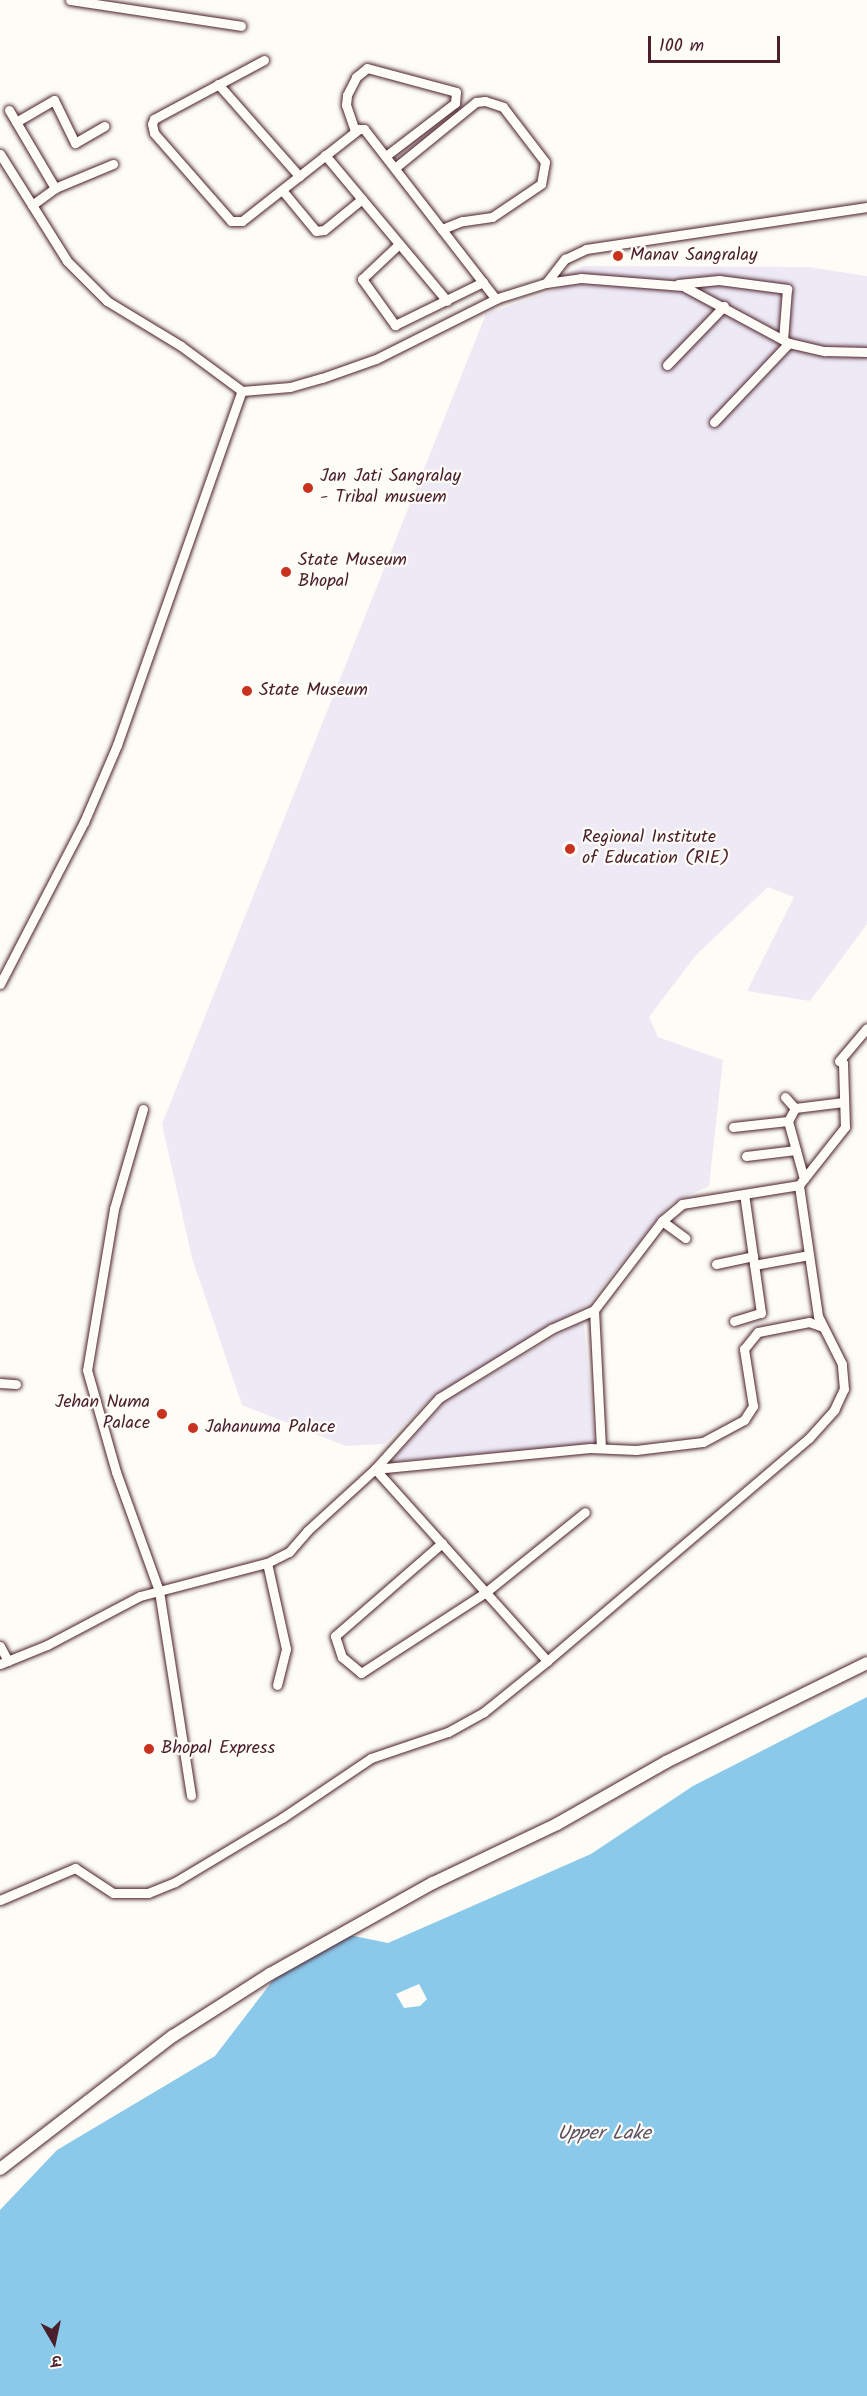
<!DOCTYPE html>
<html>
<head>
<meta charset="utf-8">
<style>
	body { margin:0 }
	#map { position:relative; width:867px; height:2396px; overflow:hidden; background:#fdfcf7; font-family:Kalam,"Playpen Sans Deva",sans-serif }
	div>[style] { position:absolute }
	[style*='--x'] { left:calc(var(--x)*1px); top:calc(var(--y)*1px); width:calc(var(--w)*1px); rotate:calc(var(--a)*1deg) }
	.built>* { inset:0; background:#eeeaf5 }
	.water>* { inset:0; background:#8bc9eb }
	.pier>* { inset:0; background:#fdfcf7 }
	.roads { filter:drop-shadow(0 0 2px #4a1f2b) drop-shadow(0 0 2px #4a1f2b) }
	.street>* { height:9px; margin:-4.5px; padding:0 4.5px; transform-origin:4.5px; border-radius:4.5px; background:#fdfcf7 }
	.secondary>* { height:12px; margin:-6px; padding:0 6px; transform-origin:6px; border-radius:6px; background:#fdfcf7 }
	.dots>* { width:16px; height:16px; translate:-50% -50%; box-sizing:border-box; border:3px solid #fdfcf7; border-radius:50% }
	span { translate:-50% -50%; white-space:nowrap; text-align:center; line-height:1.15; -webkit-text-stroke:4.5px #fdfcf7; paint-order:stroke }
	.poi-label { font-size:18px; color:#4a1f2b }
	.left { translate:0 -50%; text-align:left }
	.right { translate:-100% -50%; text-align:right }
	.water-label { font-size:20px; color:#5e5265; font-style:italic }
	.north { position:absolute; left:24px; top:2312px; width:60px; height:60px; -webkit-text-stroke:4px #fdfcf7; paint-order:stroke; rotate:171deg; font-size:16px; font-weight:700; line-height:24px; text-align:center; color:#4a1f2b }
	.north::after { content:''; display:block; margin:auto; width:21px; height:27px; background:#4a1f2b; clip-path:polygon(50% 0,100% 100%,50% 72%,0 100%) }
	.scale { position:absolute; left:648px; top:36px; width:132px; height:27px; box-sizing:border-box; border:3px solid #4a1f2b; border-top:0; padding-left:8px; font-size:18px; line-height:21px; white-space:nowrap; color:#4a1f2b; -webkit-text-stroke:4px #fdfcf7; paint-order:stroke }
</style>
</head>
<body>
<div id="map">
	<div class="built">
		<i style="clip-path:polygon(584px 266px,808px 267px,867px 276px,867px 924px,810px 1001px,747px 991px,794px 897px,768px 887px,696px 955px,649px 1017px,658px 1037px,723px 1060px,709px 1186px,670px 1204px,588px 1304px,430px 1399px,384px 1444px,346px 1446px,242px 1405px,192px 1258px,162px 1124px,486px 314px,561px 288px,561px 276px)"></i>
		<i style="clip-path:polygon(577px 1324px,584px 1324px,595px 1444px,390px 1462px,447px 1400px)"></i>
	</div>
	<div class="water">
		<i style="clip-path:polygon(867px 1697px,867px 2396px,0 2396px,0 2210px,57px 2150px,215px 2056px,280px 1971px,349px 1935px,388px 1943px,591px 1854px,693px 1786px)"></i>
	</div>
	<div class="pier">
		<i style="clip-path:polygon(419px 1984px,427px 1999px,420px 2006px,404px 2008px,396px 1994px)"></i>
	</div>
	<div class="roads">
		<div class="street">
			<i style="--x:70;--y:0;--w:173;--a:8.6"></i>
			<i style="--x:264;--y:60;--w:125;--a:151.8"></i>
			<i style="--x:154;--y:119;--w:5;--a:112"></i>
			<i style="--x:152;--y:124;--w:9;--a:77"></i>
			<i style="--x:154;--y:133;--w:117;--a:48.8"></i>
			<i style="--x:231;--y:221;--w:11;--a:0"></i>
			<i style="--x:242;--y:221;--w:149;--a:-38.2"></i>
			<i style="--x:359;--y:129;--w:5;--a:0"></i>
			<i style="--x:364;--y:129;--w:215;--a:52.2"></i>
			<i style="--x:218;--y:84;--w:123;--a:48.6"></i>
			<i style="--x:9;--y:110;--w:91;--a:59.5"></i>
			<i style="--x:16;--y:122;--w:44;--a:-30.1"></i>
			<i style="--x:54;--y:100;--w:48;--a:64"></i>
			<i style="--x:75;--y:143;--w:34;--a:-30"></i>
			<i style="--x:355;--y:131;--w:28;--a:-109"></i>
			<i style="--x:346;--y:105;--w:10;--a:-84"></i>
			<i style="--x:347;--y:95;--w:20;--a:-63"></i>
			<i style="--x:356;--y:77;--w:14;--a:-39"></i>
			<i style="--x:367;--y:68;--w:92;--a:15.1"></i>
			<i style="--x:456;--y:92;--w:11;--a:95"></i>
			<i style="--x:455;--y:103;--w:86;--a:142.6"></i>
			<i style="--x:0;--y:154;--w:126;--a:57.9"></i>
			<i style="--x:67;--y:261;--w:57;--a:45"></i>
			<i style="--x:107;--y:301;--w:87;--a:31.3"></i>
			<i style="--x:181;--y:346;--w:76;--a:36.4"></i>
			<i style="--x:242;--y:391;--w:48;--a:-4.8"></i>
			<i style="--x:290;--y:387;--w:33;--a:-16"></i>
			<i style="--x:322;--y:378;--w:57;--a:-19.4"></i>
			<i style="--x:376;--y:359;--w:136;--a:-26.6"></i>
			<i style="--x:498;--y:298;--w:50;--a:-17.4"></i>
			<i style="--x:546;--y:283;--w:35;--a:-8"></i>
			<i style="--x:581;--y:278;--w:102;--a:4.5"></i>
			<i style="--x:683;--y:286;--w:120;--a:28.3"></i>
			<i style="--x:789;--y:343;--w:37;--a:13"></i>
			<i style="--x:825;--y:351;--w:42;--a:1.4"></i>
			<i style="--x:325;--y:155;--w:190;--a:50.1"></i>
			<i style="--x:396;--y:167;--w:103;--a:-39.1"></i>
			<i style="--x:476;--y:102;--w:9;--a:-6"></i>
			<i style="--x:485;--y:101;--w:19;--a:18"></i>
			<i style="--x:503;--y:107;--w:69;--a:52.6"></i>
			<i style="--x:545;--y:162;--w:22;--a:100"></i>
			<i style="--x:541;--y:184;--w:59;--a:146"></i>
			<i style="--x:492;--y:217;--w:30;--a:172"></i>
			<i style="--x:462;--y:221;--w:22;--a:158"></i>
			<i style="--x:282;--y:190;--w:53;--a:50.3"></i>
			<i style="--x:316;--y:231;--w:8;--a:-7"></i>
			<i style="--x:324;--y:230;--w:49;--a:-39.2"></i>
			<i style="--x:32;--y:205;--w:29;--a:-36"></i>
			<i style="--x:55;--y:188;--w:63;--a:-22.5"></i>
			<i style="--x:399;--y:244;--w:51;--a:136.6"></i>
			<i style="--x:362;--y:279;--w:57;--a:54.3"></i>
			<i style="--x:395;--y:325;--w:98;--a:-26"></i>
			<i style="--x:546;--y:283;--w:31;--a:-52"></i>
			<i style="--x:565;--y:259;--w:23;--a:-25"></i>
			<i style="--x:586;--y:249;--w:284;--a:-8.5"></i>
			<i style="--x:678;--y:284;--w:41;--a:-5.6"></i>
			<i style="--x:719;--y:280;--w:69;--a:7.5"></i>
			<i style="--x:787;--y:289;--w:51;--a:94.5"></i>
			<i style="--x:667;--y:365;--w:82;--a:-46"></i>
			<i style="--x:714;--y:422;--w:109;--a:-46.5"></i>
			<i style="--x:0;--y:984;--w:182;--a:-62.6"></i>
			<i style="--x:84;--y:822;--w:84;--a:-66.8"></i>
			<i style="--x:117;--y:745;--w:375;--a:-70.6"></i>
			<i style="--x:785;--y:1097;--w:15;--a:48"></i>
			<i style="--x:795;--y:1108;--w:49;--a:-7"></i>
			<i style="--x:795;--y:1108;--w:15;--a:118"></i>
			<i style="--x:788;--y:1121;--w:60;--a:74.6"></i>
			<i style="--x:143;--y:1109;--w:104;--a:106.2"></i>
			<i style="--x:114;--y:1209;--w:163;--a:99.5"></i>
			<i style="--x:87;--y:1370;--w:106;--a:74.1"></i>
			<i style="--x:116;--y:1472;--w:127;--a:70.1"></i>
			<i style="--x:159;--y:1591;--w:207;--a:81.1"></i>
			<i style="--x:733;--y:1127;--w:55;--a:-6.2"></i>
			<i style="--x:746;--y:1156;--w:50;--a:-6.8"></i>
			<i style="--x:662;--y:1221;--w:29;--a:36"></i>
			<i style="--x:716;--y:1264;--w:38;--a:-12"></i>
			<i style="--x:754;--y:1265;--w:56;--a:-10.3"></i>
			<i style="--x:594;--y:1310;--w:138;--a:87.1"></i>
			<i style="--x:734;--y:1321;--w:28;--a:-17"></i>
			<i style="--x:761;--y:1313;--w:120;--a:-98.1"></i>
			<i style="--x:0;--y:1383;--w:16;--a:4"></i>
			<i style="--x:375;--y:1469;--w:216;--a:-5.6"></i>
			<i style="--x:590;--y:1448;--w:46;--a:2.5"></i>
			<i style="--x:636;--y:1450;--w:67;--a:-6.8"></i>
			<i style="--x:703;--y:1442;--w:47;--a:-28.2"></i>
			<i style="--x:744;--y:1420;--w:17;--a:-57"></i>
			<i style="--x:753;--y:1406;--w:58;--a:-99"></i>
			<i style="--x:744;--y:1349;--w:22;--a:-51"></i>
			<i style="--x:758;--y:1332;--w:52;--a:-11.1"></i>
			<i style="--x:809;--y:1322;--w:15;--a:20"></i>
			<i style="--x:375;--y:1469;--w:258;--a:48.1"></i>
			<i style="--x:442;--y:1543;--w:142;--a:139"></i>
			<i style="--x:335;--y:1636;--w:22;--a:72"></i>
			<i style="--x:342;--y:1657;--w:25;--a:40"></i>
			<i style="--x:361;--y:1673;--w:149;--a:-32.9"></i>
			<i style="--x:486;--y:1592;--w:127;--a:-38.9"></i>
			<i style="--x:267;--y:1563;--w:88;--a:77.5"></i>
			<i style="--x:286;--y:1649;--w:37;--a:104"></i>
			<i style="--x:0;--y:1646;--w:17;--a:62"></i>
			<i style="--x:0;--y:1664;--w:51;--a:-22"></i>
			<i style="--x:47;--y:1645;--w:105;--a:-27.8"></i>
			<i style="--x:140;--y:1596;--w:131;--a:-14.6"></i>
			<i style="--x:267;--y:1563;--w:25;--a:-27"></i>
			<i style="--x:289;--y:1552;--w:28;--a:-49"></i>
			<i style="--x:307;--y:1531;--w:92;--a:-42.4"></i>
			<i style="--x:375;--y:1469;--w:96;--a:-48"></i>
			<i style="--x:439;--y:1398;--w:132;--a:-31.6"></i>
			<i style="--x:551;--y:1329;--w:47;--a:-23.8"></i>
			<i style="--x:594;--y:1310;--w:112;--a:-52.6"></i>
			<i style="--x:662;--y:1221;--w:26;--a:-40"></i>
			<i style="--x:682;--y:1204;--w:119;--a:-9.2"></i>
			<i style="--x:799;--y:1185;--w:74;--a:-51.6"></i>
			<i style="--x:845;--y:1127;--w:64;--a:-91.8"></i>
			<i style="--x:843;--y:1063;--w:4;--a:-153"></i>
			<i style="--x:839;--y:1061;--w:43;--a:-49.7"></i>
			<i style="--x:0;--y:1900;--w:82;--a:-23.1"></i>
			<i style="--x:75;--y:1868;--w:45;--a:33.3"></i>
			<i style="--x:113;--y:1893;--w:35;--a:0"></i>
			<i style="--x:148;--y:1893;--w:29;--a:-22"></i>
			<i style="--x:175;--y:1882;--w:125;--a:-30.9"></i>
			<i style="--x:282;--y:1818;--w:107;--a:-34"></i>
			<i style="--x:371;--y:1758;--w:81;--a:-18.7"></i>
			<i style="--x:448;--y:1732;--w:41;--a:-29.1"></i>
			<i style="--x:484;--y:1712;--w:81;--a:-39"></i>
			<i style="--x:547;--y:1661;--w:344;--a:-40.4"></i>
			<i style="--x:809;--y:1438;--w:38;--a:-48"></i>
			<i style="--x:834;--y:1410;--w:23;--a:-65"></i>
			<i style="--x:844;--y:1389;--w:25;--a:-95"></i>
			<i style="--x:842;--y:1364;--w:54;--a:-116.6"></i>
			<i style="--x:818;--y:1316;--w:132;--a:-98.3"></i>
		</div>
		<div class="secondary">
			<i style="--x:0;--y:2169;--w:218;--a:-37.6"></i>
			<i style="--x:173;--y:2036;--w:115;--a:-32.6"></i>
			<i style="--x:270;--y:1974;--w:187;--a:-29.2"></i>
			<i style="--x:433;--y:1883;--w:137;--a:-25.4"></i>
			<i style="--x:557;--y:1824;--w:125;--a:-29.6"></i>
			<i style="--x:666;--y:1762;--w:224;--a:-26.2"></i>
		</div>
	</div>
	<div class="dots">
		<i style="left:618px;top:256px;background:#c8321e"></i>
		<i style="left:308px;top:488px;background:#c8321e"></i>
		<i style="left:286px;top:572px;background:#c8321e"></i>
		<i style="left:247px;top:691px;background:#c8321e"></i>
		<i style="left:570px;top:849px;background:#c8321e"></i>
		<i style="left:162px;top:1414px;background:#c8321e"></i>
		<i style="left:193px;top:1428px;background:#c8321e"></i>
		<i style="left:149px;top:1749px;background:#c8321e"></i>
	</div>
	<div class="poi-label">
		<span class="left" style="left:630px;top:256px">Manav Sangralay</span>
		<span class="left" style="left:320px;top:488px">Jan Jati Sangralay<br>- Tribal musuem</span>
		<span class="left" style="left:298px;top:572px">State Museum<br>Bhopal</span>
		<span class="left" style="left:259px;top:691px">State Museum</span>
		<span class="left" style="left:582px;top:849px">Regional Institute<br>of Education (RIE)</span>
		<span class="right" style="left:150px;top:1414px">Jehan Numa<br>Palace</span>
		<span class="left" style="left:205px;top:1428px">Jahanuma Palace</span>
		<span class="left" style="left:161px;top:1749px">Bhopal Express</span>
	</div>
	<div class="water-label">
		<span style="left:604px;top:2134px">Upper Lake</span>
	</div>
	<div class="north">उ</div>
	<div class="scale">100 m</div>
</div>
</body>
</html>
